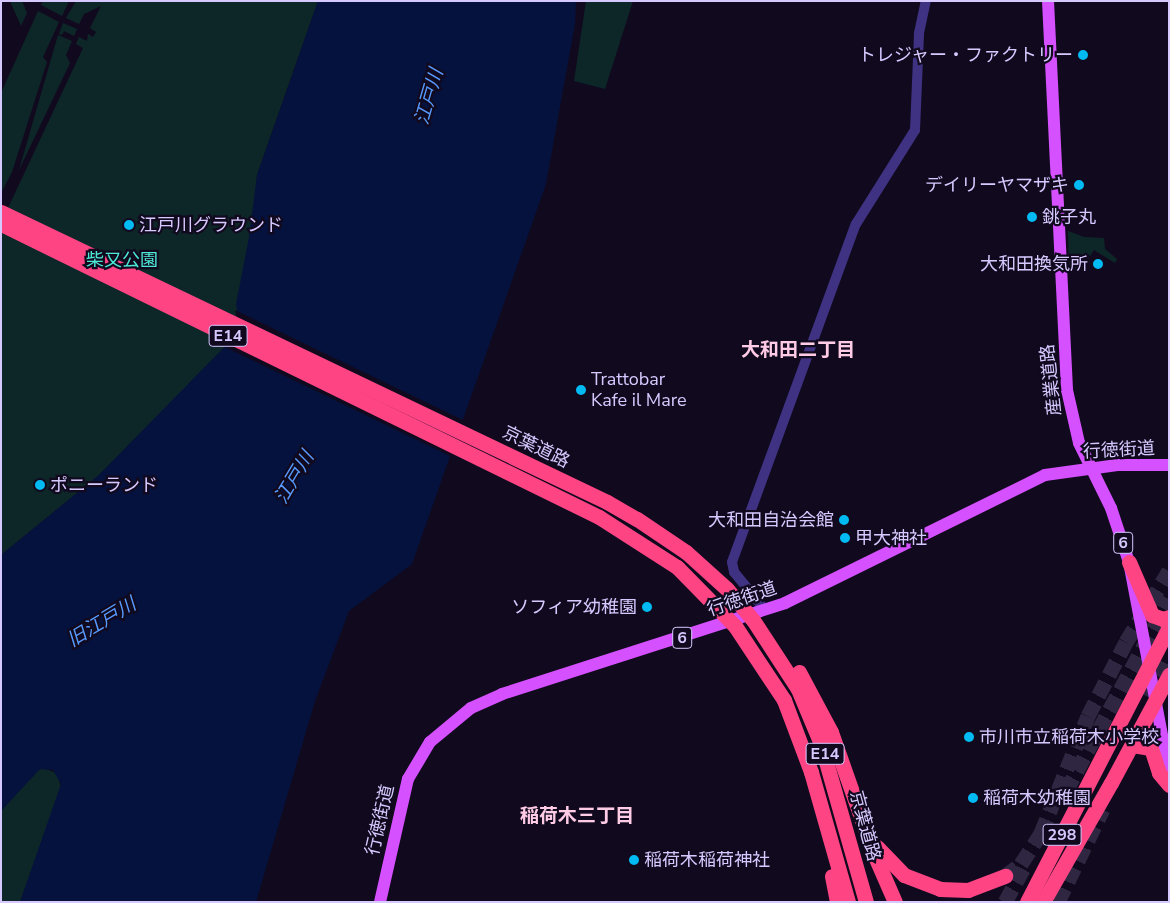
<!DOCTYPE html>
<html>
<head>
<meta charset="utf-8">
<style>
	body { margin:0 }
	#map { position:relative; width:1170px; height:903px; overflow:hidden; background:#110a1f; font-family:"Nunito Sans","Noto Sans JP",sans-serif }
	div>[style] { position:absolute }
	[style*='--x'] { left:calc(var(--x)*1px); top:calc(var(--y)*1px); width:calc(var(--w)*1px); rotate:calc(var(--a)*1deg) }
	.green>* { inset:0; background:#0d2729 }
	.water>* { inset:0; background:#05123d }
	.pier>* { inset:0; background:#110a1f }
	.highway-tunnel>* { height:15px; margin-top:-7.5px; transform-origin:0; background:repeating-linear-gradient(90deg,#2f2741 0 15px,transparent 0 23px) }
	.minor>* { height:10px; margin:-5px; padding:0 5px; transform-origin:5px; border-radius:5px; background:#403282 }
	.major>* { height:12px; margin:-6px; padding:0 6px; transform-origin:6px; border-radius:6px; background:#d550ff }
	.highway>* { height:15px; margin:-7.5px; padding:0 7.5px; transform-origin:7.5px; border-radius:7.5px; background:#ff4484 }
	.dots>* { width:14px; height:14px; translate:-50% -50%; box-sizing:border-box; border:2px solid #110a1f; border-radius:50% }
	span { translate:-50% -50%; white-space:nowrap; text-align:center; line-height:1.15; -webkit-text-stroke:4.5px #110a1f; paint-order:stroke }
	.shield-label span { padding:1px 4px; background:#110a1f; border:1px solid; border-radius:4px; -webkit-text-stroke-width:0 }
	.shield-label { font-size:16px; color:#d6c9ff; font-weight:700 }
	.poi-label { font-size:18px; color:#d6c9ff }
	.right { translate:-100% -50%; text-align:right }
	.left { translate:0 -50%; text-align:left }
	.park-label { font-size:18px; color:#4ce8d6 }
	.street-label { font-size:18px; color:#d6c9ff }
	.water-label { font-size:19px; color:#579aff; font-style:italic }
	.neighbourhood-label { font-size:19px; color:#ffcbe5; font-weight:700 }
	.frame { position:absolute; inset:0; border:2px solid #d6c9ff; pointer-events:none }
</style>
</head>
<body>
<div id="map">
	<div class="green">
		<i style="clip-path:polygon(10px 1px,22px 1px,27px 13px,21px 26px)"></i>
		<i style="clip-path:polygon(43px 1px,69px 1px,62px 16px,41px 5px)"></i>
		<i style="clip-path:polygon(76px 1px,318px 1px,257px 175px,242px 330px,99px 475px,1px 555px,1px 223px,83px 48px,76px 44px,79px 37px,87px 41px,88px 34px,93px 37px,96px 32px,90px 28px,101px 6px,84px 14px,79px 24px,66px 18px)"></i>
		<i style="clip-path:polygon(586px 1px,633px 1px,605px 89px,574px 81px)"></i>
		<i style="clip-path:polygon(38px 11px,59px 22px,43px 57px,47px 62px,12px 172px,1px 193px,1px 93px)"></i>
		<i style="clip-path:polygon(63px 23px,77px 29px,74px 36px,64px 31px,62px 35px,59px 34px)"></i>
		<i style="clip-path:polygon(58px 35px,72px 41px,66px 55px,70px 63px,19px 170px)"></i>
		<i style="clip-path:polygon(1068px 231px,1084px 237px,1104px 238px,1105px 249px,1117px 259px,1115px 263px,1094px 250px,1081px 271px,1069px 270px)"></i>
		<i style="clip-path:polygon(43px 768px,57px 773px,61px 788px,20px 902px,1px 902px,1px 811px,35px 772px)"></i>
	</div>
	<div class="water">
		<i style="clip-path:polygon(318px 1px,576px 1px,575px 24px,546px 184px,412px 564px,349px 611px,315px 701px,256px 902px,20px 902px,61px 784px,53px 770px,40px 769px,1px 811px,1px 555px,99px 475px,241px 330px,236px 304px,249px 237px,257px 175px)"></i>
	</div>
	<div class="pier">
		<i style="clip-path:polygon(235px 310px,465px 421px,452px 457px,223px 346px,239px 329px)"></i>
	</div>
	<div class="highway-tunnel">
		<i style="--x:1149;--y:697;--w:43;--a:-62.2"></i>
		<i style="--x:1066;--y:791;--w:218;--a:-61.8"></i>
		<i style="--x:1005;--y:876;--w:20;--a:-37"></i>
		<i style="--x:1021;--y:864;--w:37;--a:-57"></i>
		<i style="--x:1041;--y:833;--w:126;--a:-68.1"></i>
		<i style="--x:1088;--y:716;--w:83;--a:-62.8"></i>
		<i style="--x:1126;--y:642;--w:83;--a:-58.8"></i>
		<i style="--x:1005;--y:902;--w:43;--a:-61.1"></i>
		<i style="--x:1058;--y:902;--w:103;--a:-64.2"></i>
	</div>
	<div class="minor">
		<i style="--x:765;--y:610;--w:49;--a:-129.2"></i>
		<i style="--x:734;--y:572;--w:10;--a:-101"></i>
		<i style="--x:732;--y:562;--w:360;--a:-69.9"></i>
		<i style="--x:856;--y:224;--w:111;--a:-57.9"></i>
		<i style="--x:915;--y:130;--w:97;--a:-87.6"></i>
		<i style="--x:919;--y:33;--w:33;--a:-78"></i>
	</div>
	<div class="major">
		<i style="--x:1048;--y:1;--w:389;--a:87.2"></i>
		<i style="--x:1067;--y:390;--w:54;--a:77.2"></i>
		<i style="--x:1079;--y:443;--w:72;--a:63.8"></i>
		<i style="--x:1111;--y:508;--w:57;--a:71.6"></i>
		<i style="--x:1129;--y:562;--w:213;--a:79.2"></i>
		<i style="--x:380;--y:902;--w:126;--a:-77.2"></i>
		<i style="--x:408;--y:779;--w:43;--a:-59.3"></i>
		<i style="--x:430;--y:742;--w:53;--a:-39.7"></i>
		<i style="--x:471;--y:708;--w:34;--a:-24"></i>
		<i style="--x:502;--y:694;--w:297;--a:-17.8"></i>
		<i style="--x:785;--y:603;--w:290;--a:-26.2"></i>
		<i style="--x:1045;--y:475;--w:73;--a:-7.9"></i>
		<i style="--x:1117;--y:465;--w:52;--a:0"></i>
	</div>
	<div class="highway">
		<i style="--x:1;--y:212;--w:672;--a:25.57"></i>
		<i style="--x:607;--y:502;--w:34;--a:30"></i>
		<i style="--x:637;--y:519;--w:59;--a:34"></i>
		<i style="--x:686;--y:552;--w:55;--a:42.1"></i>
		<i style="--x:727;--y:589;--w:40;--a:50"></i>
		<i style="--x:753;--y:620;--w:82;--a:56.9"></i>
		<i style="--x:798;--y:689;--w:60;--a:67.3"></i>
		<i style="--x:821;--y:744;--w:164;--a:74.1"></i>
		<i style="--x:1;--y:224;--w:666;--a:26.1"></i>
		<i style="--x:599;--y:517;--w:93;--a:32.7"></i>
		<i style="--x:677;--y:567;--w:83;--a:45.5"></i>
		<i style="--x:735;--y:626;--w:89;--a:56.5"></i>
		<i style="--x:784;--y:700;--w:77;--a:69.4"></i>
		<i style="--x:811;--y:772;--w:135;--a:74.1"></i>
		<i style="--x:1129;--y:562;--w:58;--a:66.5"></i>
		<i style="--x:1152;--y:615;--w:12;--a:20"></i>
		<i style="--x:1163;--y:619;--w:6;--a:-18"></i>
		<i style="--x:799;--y:672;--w:68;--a:61.9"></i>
		<i style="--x:831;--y:732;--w:129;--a:70.6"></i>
		<i style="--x:874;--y:854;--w:52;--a:66.4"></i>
		<i style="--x:1132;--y:745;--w:19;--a:9"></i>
		<i style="--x:1151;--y:748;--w:26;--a:72"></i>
		<i style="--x:1159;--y:773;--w:16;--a:50"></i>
		<i style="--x:877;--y:847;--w:39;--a:46"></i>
		<i style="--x:904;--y:875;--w:39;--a:21"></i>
		<i style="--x:940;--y:889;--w:28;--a:2"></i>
		<i style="--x:968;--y:890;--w:40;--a:-21"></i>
		<i style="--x:832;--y:876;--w:26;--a:79"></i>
		<i style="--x:1027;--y:902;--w:309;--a:-62.7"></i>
		<i style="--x:1043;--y:902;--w:137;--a:-60.3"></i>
		<i style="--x:1111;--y:783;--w:123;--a:-61.8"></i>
	</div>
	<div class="dots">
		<i style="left:1083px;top:55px;background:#00baf4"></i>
		<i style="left:1079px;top:185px;background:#00baf4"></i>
		<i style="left:1032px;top:217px;background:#00baf4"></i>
		<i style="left:129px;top:225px;background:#00baf4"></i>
		<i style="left:1098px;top:264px;background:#00baf4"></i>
		<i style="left:581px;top:390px;background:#00baf4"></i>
		<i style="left:40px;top:485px;background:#00baf4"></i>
		<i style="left:844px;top:520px;background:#00baf4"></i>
		<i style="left:845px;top:538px;background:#00baf4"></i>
		<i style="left:647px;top:607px;background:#00baf4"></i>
		<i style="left:969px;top:737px;background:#00baf4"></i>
		<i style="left:973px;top:798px;background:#00baf4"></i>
		<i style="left:634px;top:860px;background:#00baf4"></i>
	</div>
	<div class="shield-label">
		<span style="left:228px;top:336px">E14</span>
		<span style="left:1123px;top:543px">6</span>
		<span style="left:682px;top:638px">6</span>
		<span style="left:825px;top:754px">E14</span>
		<span style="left:1062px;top:835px">298</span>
	</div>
	<div class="poi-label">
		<span class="right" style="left:1073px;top:55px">トレジャー・ファクトリー</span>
		<span class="right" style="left:1069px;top:185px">デイリーヤマザキ</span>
		<span class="left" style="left:1042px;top:217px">銚子丸</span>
		<span class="left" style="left:139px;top:225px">江戸川グラウンド</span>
		<span class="right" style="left:1088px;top:264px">大和田換気所</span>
		<span class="left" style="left:591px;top:390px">Trattobar<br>Kafe il Mare</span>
		<span class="left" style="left:50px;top:485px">ポニーランド</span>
		<span class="right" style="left:834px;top:520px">大和田自治会館</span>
		<span class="left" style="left:855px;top:538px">甲大神社</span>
		<span class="right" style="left:637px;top:607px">ソフィア幼稚園</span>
		<span class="left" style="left:979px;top:737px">市川市立稲荷木小学校</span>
		<span class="left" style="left:983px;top:798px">稲荷木幼稚園</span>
		<span class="left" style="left:644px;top:860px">稲荷木稲荷神社</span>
	</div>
	<div class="park-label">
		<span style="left:122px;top:260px">柴又公園</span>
	</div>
	<div class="street-label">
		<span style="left:1051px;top:380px;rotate:-96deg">産業道路</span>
		<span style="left:536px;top:447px;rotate:26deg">京葉道路</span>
		<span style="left:1119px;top:450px;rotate:-3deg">行徳街道</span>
		<span style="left:742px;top:599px;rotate:-19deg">行徳街道</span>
		<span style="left:380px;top:820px;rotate:-77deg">行徳街道</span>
		<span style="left:865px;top:826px;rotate:75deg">京葉道路</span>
	</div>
	<div class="water-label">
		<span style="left:430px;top:97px;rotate:-74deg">江戸川</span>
		<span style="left:295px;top:478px;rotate:-59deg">江戸川</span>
		<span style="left:102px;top:623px;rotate:-31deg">旧江戸川</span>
	</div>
	<div class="neighbourhood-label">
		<span style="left:798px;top:351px">大和田二丁目</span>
		<span style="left:577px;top:817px">稲荷木三丁目</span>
	</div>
	<div class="frame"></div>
</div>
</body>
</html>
